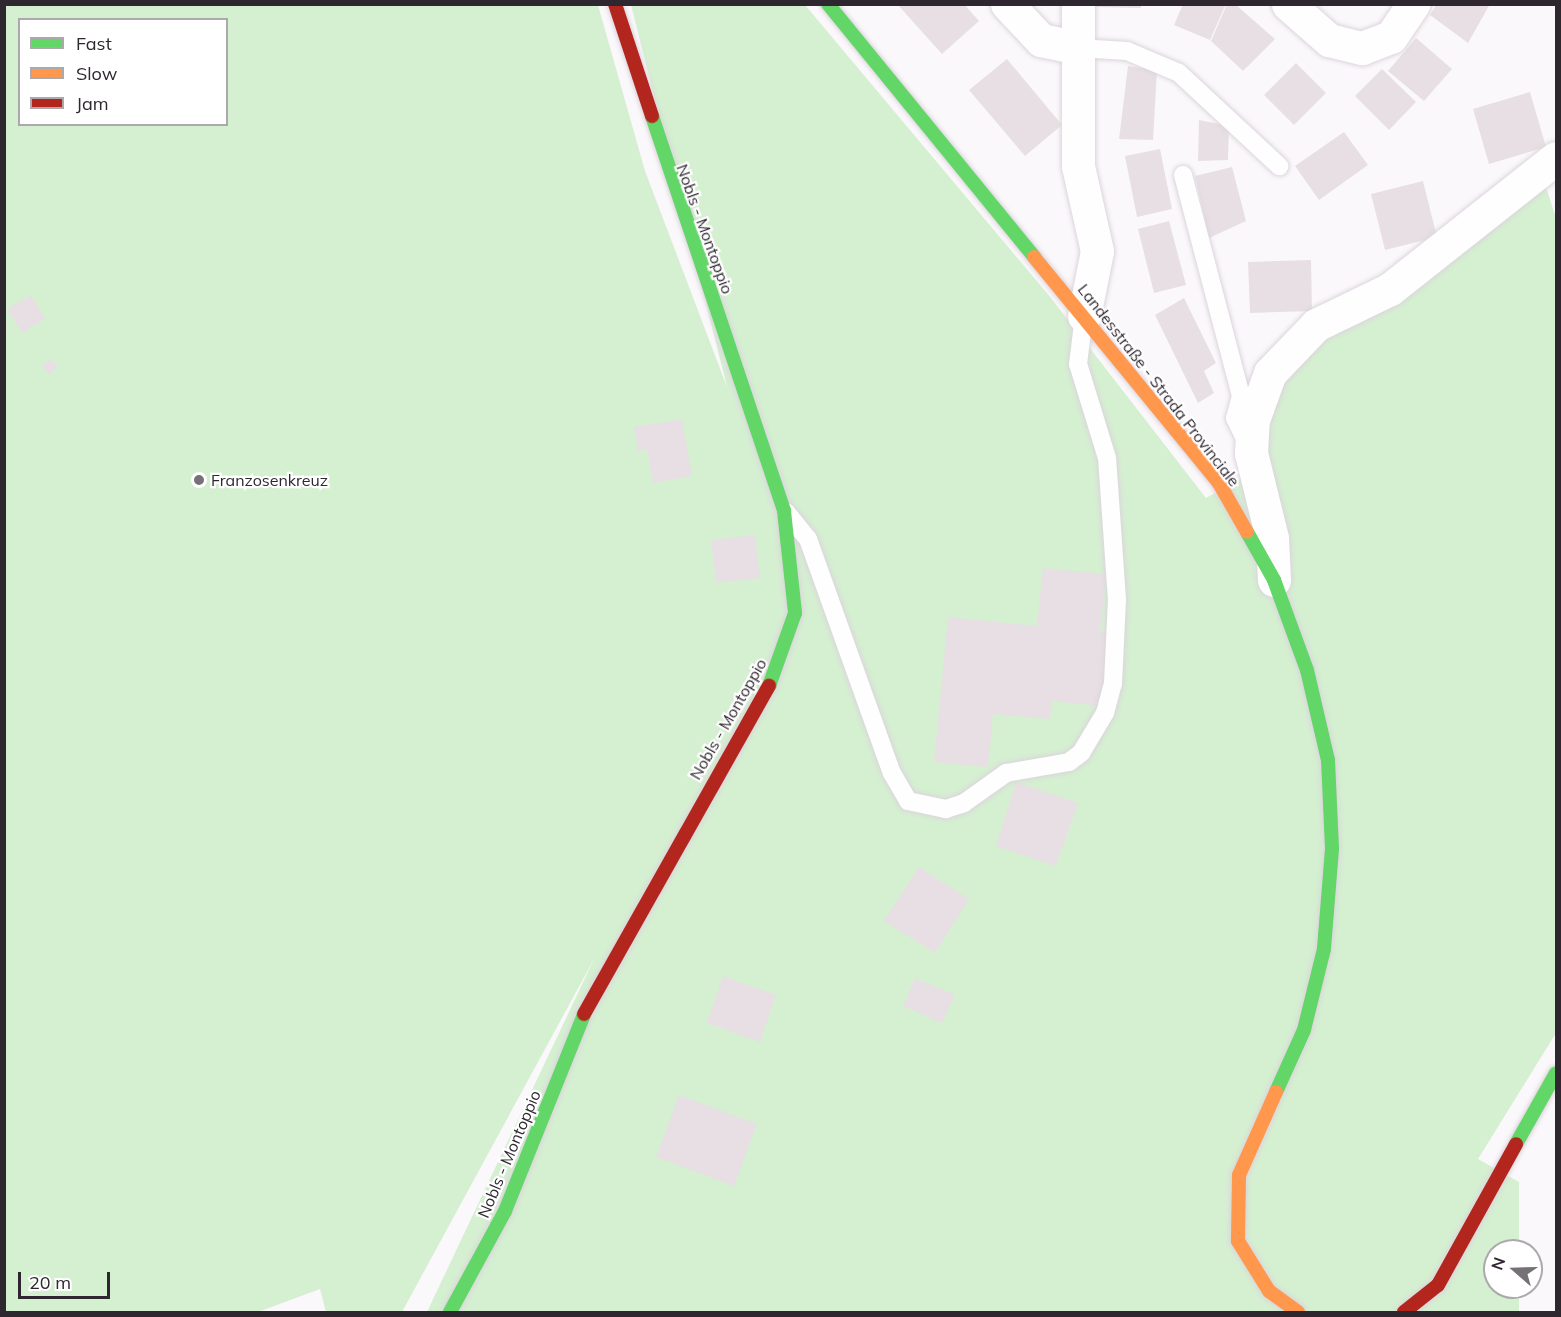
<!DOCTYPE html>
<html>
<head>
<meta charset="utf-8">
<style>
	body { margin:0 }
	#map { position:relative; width:1561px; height:1317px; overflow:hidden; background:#fbf8fb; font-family:Mulish,sans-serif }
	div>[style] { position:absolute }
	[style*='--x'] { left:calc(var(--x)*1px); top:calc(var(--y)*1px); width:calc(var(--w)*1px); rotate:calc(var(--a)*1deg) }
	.green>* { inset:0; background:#d5efd1 }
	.building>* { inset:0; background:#e7dfe3 }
	.roads { filter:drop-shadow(0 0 2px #dbd5dc) drop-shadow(0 0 2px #dbd5dc) }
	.lane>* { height:18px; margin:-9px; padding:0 9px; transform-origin:9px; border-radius:9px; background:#fefefe }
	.street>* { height:33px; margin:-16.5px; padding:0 16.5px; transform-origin:16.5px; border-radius:16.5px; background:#fefefe }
	.fast>* { height:14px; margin:-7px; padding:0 7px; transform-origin:7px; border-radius:7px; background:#63d668 }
	.slow>* { height:14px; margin:-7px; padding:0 7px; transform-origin:7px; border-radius:7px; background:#ff974d }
	.jam>* { height:14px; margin:-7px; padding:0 7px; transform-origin:7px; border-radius:7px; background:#b3261e }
	.dots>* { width:16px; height:16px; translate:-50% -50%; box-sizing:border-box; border:3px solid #fff; border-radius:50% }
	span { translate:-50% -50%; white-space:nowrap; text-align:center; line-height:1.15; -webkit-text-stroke:4.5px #fff; paint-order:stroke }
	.street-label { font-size:16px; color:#2f2730 }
	.poi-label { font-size:16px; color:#2f2730 }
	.left { translate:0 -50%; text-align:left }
	.frame { position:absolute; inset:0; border:6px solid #2f2730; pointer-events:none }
	.legend { position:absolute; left:18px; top:18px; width:210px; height:108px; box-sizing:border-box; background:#fff; border:2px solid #aca9ac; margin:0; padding:8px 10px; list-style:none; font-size:18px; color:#2f2730 }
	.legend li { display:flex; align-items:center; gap:12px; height:30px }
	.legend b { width:30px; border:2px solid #aca9ac }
	.north { position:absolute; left:1483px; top:1239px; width:60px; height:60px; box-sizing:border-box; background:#fff; border:2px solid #aca9ac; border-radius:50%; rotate:290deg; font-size:16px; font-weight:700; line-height:24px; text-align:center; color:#2f2730 }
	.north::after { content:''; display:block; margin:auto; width:21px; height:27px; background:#767077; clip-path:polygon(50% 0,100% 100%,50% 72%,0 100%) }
	.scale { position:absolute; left:18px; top:1272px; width:92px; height:27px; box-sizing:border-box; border:3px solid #2f2730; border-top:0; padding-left:8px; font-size:18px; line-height:21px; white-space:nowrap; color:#2f2730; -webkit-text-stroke:4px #fff; paint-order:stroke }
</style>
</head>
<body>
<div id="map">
	<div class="green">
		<i style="clip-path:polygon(evenodd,5px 5px,598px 5px,645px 171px,727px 387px,631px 5px,805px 5px,1051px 298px,1206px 498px,1267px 464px,1263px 418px,1290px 361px,1543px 178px,1556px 218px,1556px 1033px,1478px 1159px,1519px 1182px,1519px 1251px,1495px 1251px,1495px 1287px,1519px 1287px,1519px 1312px,427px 1312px,594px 959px,402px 1312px,326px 1312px,320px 1289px,258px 1312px,5px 1312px,5px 5px,20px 20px,226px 20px,226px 124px,20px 124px,20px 20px)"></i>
	</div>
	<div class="building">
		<i style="clip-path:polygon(897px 4px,964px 4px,979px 21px,942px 54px)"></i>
		<i style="clip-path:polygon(1095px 4px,1141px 4px,1141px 8px,1095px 7px)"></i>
		<i style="clip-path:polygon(1183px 4px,1226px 4px,1210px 40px,1174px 25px)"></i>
		<i style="clip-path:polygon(1227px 4px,1235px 4px,1275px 39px,1243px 71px,1211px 41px)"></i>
		<i style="clip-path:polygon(1437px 4px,1490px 4px,1468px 43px,1430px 15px)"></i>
		<i style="clip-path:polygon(1416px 38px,1452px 69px,1424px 101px,1388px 71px)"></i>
		<i style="clip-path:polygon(1007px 59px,1062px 125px,1025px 156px,969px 90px)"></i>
		<i style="clip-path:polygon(1296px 63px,1326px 93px,1294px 125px,1264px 95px)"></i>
		<i style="clip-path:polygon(1128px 66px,1157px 70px,1153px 140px,1119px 139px)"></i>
		<i style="clip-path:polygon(1382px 69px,1416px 102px,1389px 130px,1355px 96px)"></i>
		<i style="clip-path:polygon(1530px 92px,1546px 147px,1489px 164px,1473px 109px)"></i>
		<i style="clip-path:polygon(1199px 120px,1229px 126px,1228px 160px,1198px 161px)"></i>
		<i style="clip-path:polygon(1344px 132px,1368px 165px,1319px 200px,1295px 166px)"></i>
		<i style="clip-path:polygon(1160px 149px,1172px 209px,1137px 217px,1125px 156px)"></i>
		<i style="clip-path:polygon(1232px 167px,1246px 221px,1209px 238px,1195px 176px)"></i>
		<i style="clip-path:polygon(1423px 181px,1437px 237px,1385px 250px,1371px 194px)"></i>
		<i style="clip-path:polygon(1169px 221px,1186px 285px,1154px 293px,1138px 229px)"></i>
		<i style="clip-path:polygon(1311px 260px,1312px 311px,1250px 313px,1248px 262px)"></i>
		<i style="clip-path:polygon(31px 295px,45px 319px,22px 333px,7px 309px)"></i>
		<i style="clip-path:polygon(1184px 298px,1216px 363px,1204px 371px,1214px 393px,1198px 403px,1155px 315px)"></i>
		<i style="clip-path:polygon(51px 359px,58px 367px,49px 374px,42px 366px)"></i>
		<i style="clip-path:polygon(682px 419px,692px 476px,653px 483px,647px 449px,638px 451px,634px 427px)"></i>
		<i style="clip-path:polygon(755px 535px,760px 578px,716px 583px,711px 540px)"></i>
		<i style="clip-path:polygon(1043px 568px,1106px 574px,1100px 632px,1109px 633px,1102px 706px,1052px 701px,1050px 719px,993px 714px,988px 767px,934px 762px,948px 617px,1037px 626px)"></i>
		<i style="clip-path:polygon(1016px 782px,1078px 803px,1056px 866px,996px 846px)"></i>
		<i style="clip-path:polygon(919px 867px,969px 899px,935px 953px,884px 921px)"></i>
		<i style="clip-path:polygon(723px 976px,776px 995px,760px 1042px,707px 1023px)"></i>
		<i style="clip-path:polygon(915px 978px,955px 995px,942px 1023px,903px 1006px)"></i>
		<i style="clip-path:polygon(679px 1095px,757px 1124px,734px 1186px,656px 1157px)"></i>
	</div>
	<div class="roads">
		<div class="lane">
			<i style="--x:1078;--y:48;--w:49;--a:3.5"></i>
			<i style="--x:1127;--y:51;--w:56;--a:22.9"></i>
			<i style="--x:1179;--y:73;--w:137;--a:42.9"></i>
			<i style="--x:1183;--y:175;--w:228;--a:75.3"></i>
			<i style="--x:1241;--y:396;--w:23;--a:105"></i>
			<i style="--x:1235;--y:418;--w:25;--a:64"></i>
			<i style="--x:786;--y:512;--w:35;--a:51"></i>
			<i style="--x:808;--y:539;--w:249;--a:70.3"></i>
			<i style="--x:892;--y:773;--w:32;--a:60"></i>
			<i style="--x:908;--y:801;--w:39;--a:12"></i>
			<i style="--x:946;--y:809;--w:19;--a:-18"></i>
			<i style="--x:964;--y:803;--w:52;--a:-35.5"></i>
			<i style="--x:1006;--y:773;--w:64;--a:-9.9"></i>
			<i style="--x:1069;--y:762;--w:15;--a:-37"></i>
			<i style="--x:1081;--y:753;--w:47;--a:-59"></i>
			<i style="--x:1105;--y:713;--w:30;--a:-75"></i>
			<i style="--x:1113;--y:684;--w:84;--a:-87.3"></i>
			<i style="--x:1117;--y:600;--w:142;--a:-94"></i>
			<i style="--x:1107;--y:458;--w:98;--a:-107.1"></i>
			<i style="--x:1078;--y:364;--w:48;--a:-82.9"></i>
		</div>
		<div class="street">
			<i style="--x:1007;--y:4;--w:50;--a:46.6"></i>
			<i style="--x:1041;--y:40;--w:38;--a:12"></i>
			<i style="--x:1078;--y:4;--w:162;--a:90"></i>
			<i style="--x:1078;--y:166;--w:87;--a:77.4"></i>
			<i style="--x:1097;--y:251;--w:66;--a:101.3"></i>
			<i style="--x:1288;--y:4;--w:55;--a:41.3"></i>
			<i style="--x:1329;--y:40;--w:34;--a:14"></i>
			<i style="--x:1362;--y:48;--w:31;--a:-21"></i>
			<i style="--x:1391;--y:37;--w:40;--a:-56"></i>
			<i style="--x:1274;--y:580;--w:42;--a:-92.7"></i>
			<i style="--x:1272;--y:538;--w:88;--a:-103.9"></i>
			<i style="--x:1251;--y:453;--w:33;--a:-87"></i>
			<i style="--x:1253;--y:420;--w:50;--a:-70.1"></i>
			<i style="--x:1270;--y:373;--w:66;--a:-46.2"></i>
			<i style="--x:1316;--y:325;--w:82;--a:-25.9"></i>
			<i style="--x:1390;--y:289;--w:211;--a:-38.3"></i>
		</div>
		<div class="fast">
			<i style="--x:828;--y:4;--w:326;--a:50.8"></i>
			<i style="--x:652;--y:116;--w:416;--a:71.5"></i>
			<i style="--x:784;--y:511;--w:103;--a:83.8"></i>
			<i style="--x:795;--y:613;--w:77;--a:109.6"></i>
			<i style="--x:1247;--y:532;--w:55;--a:60.6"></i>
			<i style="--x:1274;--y:580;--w:96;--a:69.9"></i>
			<i style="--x:1307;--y:670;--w:92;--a:76.9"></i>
			<i style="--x:1328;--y:760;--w:89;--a:87.4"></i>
			<i style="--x:1332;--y:849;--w:100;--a:94.6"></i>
			<i style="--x:1324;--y:949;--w:83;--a:103.9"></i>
			<i style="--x:1304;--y:1030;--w:68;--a:114.3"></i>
			<i style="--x:1516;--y:1144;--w:81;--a:-60.6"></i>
			<i style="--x:450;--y:1312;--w:115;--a:-61.4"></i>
			<i style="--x:505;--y:1211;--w:212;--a:-68.1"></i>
		</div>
		<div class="slow">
			<i style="--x:1034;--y:257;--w:292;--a:50.7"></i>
			<i style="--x:1219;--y:483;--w:56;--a:60.3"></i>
			<i style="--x:1276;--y:1092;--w:91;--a:114"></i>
			<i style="--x:1239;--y:1175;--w:66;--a:90.9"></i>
			<i style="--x:1238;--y:1241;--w:59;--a:58.2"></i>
			<i style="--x:1269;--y:1291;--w:36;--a:36"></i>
		</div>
		<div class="jam">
			<i style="--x:615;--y:4;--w:118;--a:71.7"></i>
			<i style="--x:584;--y:1014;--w:377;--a:-60.6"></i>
			<i style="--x:1404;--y:1312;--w:43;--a:-38.5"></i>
			<i style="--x:1438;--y:1285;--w:161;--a:-61"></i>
		</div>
	</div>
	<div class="dots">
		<i style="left:199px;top:480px;background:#767077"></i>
	</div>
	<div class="street-label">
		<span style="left:705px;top:229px;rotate:70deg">Nobls - Montoppio</span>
		<span style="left:1159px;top:385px;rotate:52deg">Landesstraße - Strada Provinciale</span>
		<span style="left:728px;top:719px;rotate:-60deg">Nobls - Montoppio</span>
		<span style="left:509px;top:1154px;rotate:-67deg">Nobls - Montoppio</span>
	</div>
	<div class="poi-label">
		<span class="left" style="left:211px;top:480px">Franzosenkreuz</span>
	</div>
	<div class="frame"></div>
	<ul class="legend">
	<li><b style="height:8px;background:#63d668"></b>Fast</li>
	<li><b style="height:8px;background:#ff974d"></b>Slow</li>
	<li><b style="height:8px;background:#b3261e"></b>Jam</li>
	</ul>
	<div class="north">N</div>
	<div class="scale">20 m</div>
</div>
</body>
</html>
